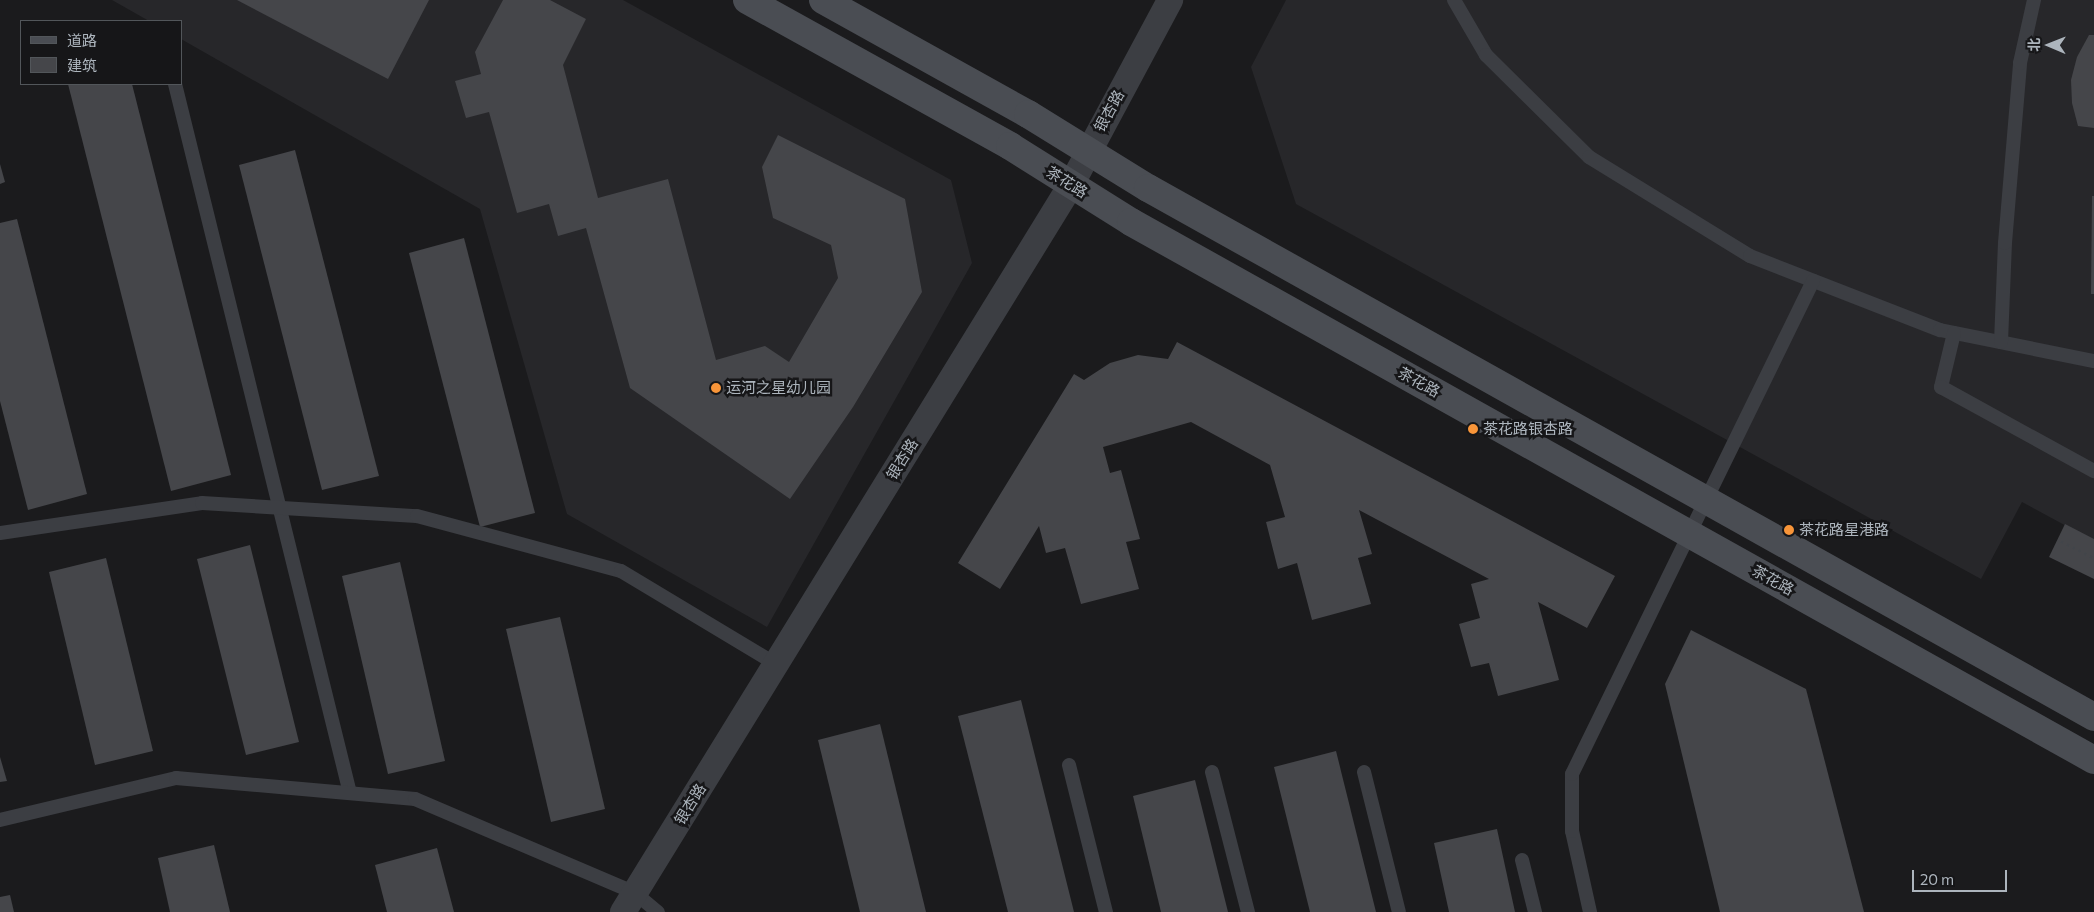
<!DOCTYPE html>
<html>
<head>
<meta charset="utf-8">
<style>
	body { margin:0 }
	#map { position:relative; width:2094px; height:912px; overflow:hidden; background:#1b1b1d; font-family:Commissioner,"Noto Sans SC",sans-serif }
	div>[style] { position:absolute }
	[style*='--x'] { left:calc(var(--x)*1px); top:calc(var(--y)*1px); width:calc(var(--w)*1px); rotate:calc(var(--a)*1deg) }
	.built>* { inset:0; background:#27272a }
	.building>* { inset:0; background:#45464a }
	.path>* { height:3px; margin-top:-1.5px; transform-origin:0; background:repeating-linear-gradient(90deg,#42454a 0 2.5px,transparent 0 6.5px) }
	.lane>* { height:14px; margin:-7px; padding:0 7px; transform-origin:7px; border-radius:7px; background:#3c3e43 }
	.street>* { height:26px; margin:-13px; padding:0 13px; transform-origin:13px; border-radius:13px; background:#3c3e43 }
	.secondary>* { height:28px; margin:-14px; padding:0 14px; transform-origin:14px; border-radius:14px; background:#4a4d53 }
	.dots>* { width:14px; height:14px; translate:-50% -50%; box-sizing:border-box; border:2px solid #161618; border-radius:50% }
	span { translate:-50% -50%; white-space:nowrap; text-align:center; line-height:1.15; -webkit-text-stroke:5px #161618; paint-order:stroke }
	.street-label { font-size:15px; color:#adb5bd }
	.poi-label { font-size:15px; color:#adb5bd }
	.left { translate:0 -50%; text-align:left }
	.legend { position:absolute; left:20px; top:20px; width:162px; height:65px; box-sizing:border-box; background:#161618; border:1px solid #52565a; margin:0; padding:6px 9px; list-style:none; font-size:15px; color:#adb5bd }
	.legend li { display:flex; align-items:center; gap:10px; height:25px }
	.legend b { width:25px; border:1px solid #52565a }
	.north { position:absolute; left:2024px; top:20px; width:50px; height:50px; -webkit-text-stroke:4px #161618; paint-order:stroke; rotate:271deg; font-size:14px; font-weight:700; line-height:20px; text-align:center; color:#adb5bd }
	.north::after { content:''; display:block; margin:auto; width:18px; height:22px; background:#adb5bd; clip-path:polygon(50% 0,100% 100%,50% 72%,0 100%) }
	.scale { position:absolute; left:1912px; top:870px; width:95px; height:22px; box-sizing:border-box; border:2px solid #adb5bd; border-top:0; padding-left:6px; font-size:15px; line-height:18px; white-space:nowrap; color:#adb5bd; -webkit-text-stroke:4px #161618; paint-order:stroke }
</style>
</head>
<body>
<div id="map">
	<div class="built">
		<i style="clip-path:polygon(112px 0,623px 0,951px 180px,972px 263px,767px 627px,567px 514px,480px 209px,181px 39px,181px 21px,149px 21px)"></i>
		<i style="clip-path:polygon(1286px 0,2094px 0,2094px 541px,2022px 502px,1981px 579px,1296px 204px,1251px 67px)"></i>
	</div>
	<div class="building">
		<i style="clip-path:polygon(237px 0,429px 0,388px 79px)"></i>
		<i style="clip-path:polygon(503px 0,550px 0,586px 19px,563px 65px,598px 198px,668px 179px,716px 360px,765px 346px,789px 362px,838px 278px,831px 245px,773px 218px,762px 167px,778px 135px,905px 199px,922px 292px,853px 407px,790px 499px,630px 388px,586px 228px,558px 236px,549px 204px,517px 213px,489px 112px,466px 118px,455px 81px,481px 74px,475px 52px)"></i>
		<i style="clip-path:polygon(2089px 35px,2094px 35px,2094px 128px,2078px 126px,2072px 103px,2071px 80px,2077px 57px)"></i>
		<i style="clip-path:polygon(68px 84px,132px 84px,231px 475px,171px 491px)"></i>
		<i style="clip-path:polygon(295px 150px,379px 476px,322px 490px,239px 165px)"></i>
		<i style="clip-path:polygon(0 164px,5px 182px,0 184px)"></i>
		<i style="clip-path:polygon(2092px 196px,2094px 196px,2094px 294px,2091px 294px)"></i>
		<i style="clip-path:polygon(17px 219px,87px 494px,28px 510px,0 401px,0 223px)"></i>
		<i style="clip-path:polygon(464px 238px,535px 513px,480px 527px,409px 253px)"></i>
		<i style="clip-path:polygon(1177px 342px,1615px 576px,1587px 628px,1538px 602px,1559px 680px,1498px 696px,1489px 663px,1471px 667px,1459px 624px,1480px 618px,1471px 584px,1489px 579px,1359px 510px,1372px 554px,1358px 558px,1371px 604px,1312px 620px,1297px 563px,1278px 569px,1266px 522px,1285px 517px,1270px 465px,1191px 422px,1103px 447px,1110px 473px,1121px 470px,1140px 539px,1126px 542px,1139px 589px,1081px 604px,1065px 548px,1046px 553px,1039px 526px,1000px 589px,958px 563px,1074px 374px,1084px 380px,1110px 363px,1138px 355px,1168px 359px)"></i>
		<i style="clip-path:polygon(2065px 524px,2094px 539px,2094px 579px,2049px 557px)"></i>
		<i style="clip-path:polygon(250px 545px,299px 742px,246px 755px,197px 559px)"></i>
		<i style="clip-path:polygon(106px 558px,153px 751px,95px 765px,49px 572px)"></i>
		<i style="clip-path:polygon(400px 562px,445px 761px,388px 774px,342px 576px)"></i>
		<i style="clip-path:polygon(560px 617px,605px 809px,551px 822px,506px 629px)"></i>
		<i style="clip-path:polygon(1691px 630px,1806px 689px,1864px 912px,1720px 912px,1665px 684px)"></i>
		<i style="clip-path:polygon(1021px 700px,1074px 912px,1008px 912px,958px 716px)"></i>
		<i style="clip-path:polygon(880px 724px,926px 912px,860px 912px,818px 740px)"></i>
		<i style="clip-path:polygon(1336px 751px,1376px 912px,1310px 912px,1274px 767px)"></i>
		<i style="clip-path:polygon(0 757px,7px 781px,0 782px)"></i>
		<i style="clip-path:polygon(1195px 780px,1228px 912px,1161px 912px,1133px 796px)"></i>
		<i style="clip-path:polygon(1497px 829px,1515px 912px,1449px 912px,1434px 843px)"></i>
		<i style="clip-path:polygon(214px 845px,230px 912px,170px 912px,158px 858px)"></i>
		<i style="clip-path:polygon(437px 848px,454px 912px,387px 912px,375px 865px)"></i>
		<i style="clip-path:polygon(10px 895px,14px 912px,0 912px,0 897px)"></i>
	</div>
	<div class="path">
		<i style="--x:2061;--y:541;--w:37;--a:27"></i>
	</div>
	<div class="lane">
		<i style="--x:1454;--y:0;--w:64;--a:59.8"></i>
		<i style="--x:1486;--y:55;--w:145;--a:44.7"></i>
		<i style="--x:1589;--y:157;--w:189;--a:31.6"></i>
		<i style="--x:1750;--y:256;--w:204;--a:21.3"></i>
		<i style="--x:1940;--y:330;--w:157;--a:11.4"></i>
		<i style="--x:175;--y:84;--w:730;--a:76.14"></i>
		<i style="--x:1954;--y:333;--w:56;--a:103.5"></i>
		<i style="--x:1941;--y:387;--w:175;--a:28.8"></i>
		<i style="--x:2001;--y:342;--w:99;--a:-87.7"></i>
		<i style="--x:2005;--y:243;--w:181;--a:-85.2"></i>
		<i style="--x:2020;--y:63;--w:65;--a:-77.5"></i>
		<i style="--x:0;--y:533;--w:204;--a:-8.4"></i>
		<i style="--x:202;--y:503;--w:215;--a:3.5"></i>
		<i style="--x:417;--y:516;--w:211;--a:15.1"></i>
		<i style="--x:621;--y:571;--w:181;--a:31"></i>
		<i style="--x:1069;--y:765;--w:152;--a:75.9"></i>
		<i style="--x:1212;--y:772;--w:145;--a:75.6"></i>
		<i style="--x:1364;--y:772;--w:144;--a:76"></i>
		<i style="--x:0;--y:820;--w:181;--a:-13.4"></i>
		<i style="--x:176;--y:778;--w:240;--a:5"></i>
		<i style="--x:415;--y:799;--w:239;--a:23.1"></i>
		<i style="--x:635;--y:893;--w:30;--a:40"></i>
		<i style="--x:1522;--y:860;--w:54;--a:76"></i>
		<i style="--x:1590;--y:912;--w:83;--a:-102.5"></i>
		<i style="--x:1572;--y:831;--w:57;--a:-90"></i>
		<i style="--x:1572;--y:774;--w:549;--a:-63.95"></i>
	</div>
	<div class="street">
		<i style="--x:623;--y:912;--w:854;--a:-58.36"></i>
		<i style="--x:1071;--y:185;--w:210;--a:-61.8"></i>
	</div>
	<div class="secondary">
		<i style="--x:747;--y:0;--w:301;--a:29"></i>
		<i style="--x:1010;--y:146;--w:143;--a:32.1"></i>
		<i style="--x:1131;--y:222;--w:1103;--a:29.19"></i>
		<i style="--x:823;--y:0;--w:235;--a:29.1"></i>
		<i style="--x:1028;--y:114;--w:141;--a:31.7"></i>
		<i style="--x:1148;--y:188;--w:1084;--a:29.21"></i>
	</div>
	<div class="dots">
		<i style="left:716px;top:388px;background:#f89539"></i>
		<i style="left:1473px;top:429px;background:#f89539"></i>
		<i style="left:1789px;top:530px;background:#f89539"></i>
	</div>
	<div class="street-label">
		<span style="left:1109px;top:111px;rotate:-61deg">银杏路</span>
		<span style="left:1067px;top:182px;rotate:32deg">茶花路</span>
		<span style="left:1419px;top:382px;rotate:29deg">茶花路</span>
		<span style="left:902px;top:459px;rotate:-58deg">银杏路</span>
		<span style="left:1773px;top:580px;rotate:29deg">茶花路</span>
		<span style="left:690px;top:804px;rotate:-58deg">银杏路</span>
	</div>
	<div class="poi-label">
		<span class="left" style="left:726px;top:388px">运河之星幼儿园</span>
		<span class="left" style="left:1483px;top:429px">茶花路银杏路</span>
		<span class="left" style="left:1799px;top:530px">茶花路星港路</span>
	</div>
	<ul class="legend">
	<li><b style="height:6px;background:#4a4d53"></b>道路</li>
	<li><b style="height:14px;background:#45464a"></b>建筑</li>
	</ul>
	<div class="north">北</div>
	<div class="scale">20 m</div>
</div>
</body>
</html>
